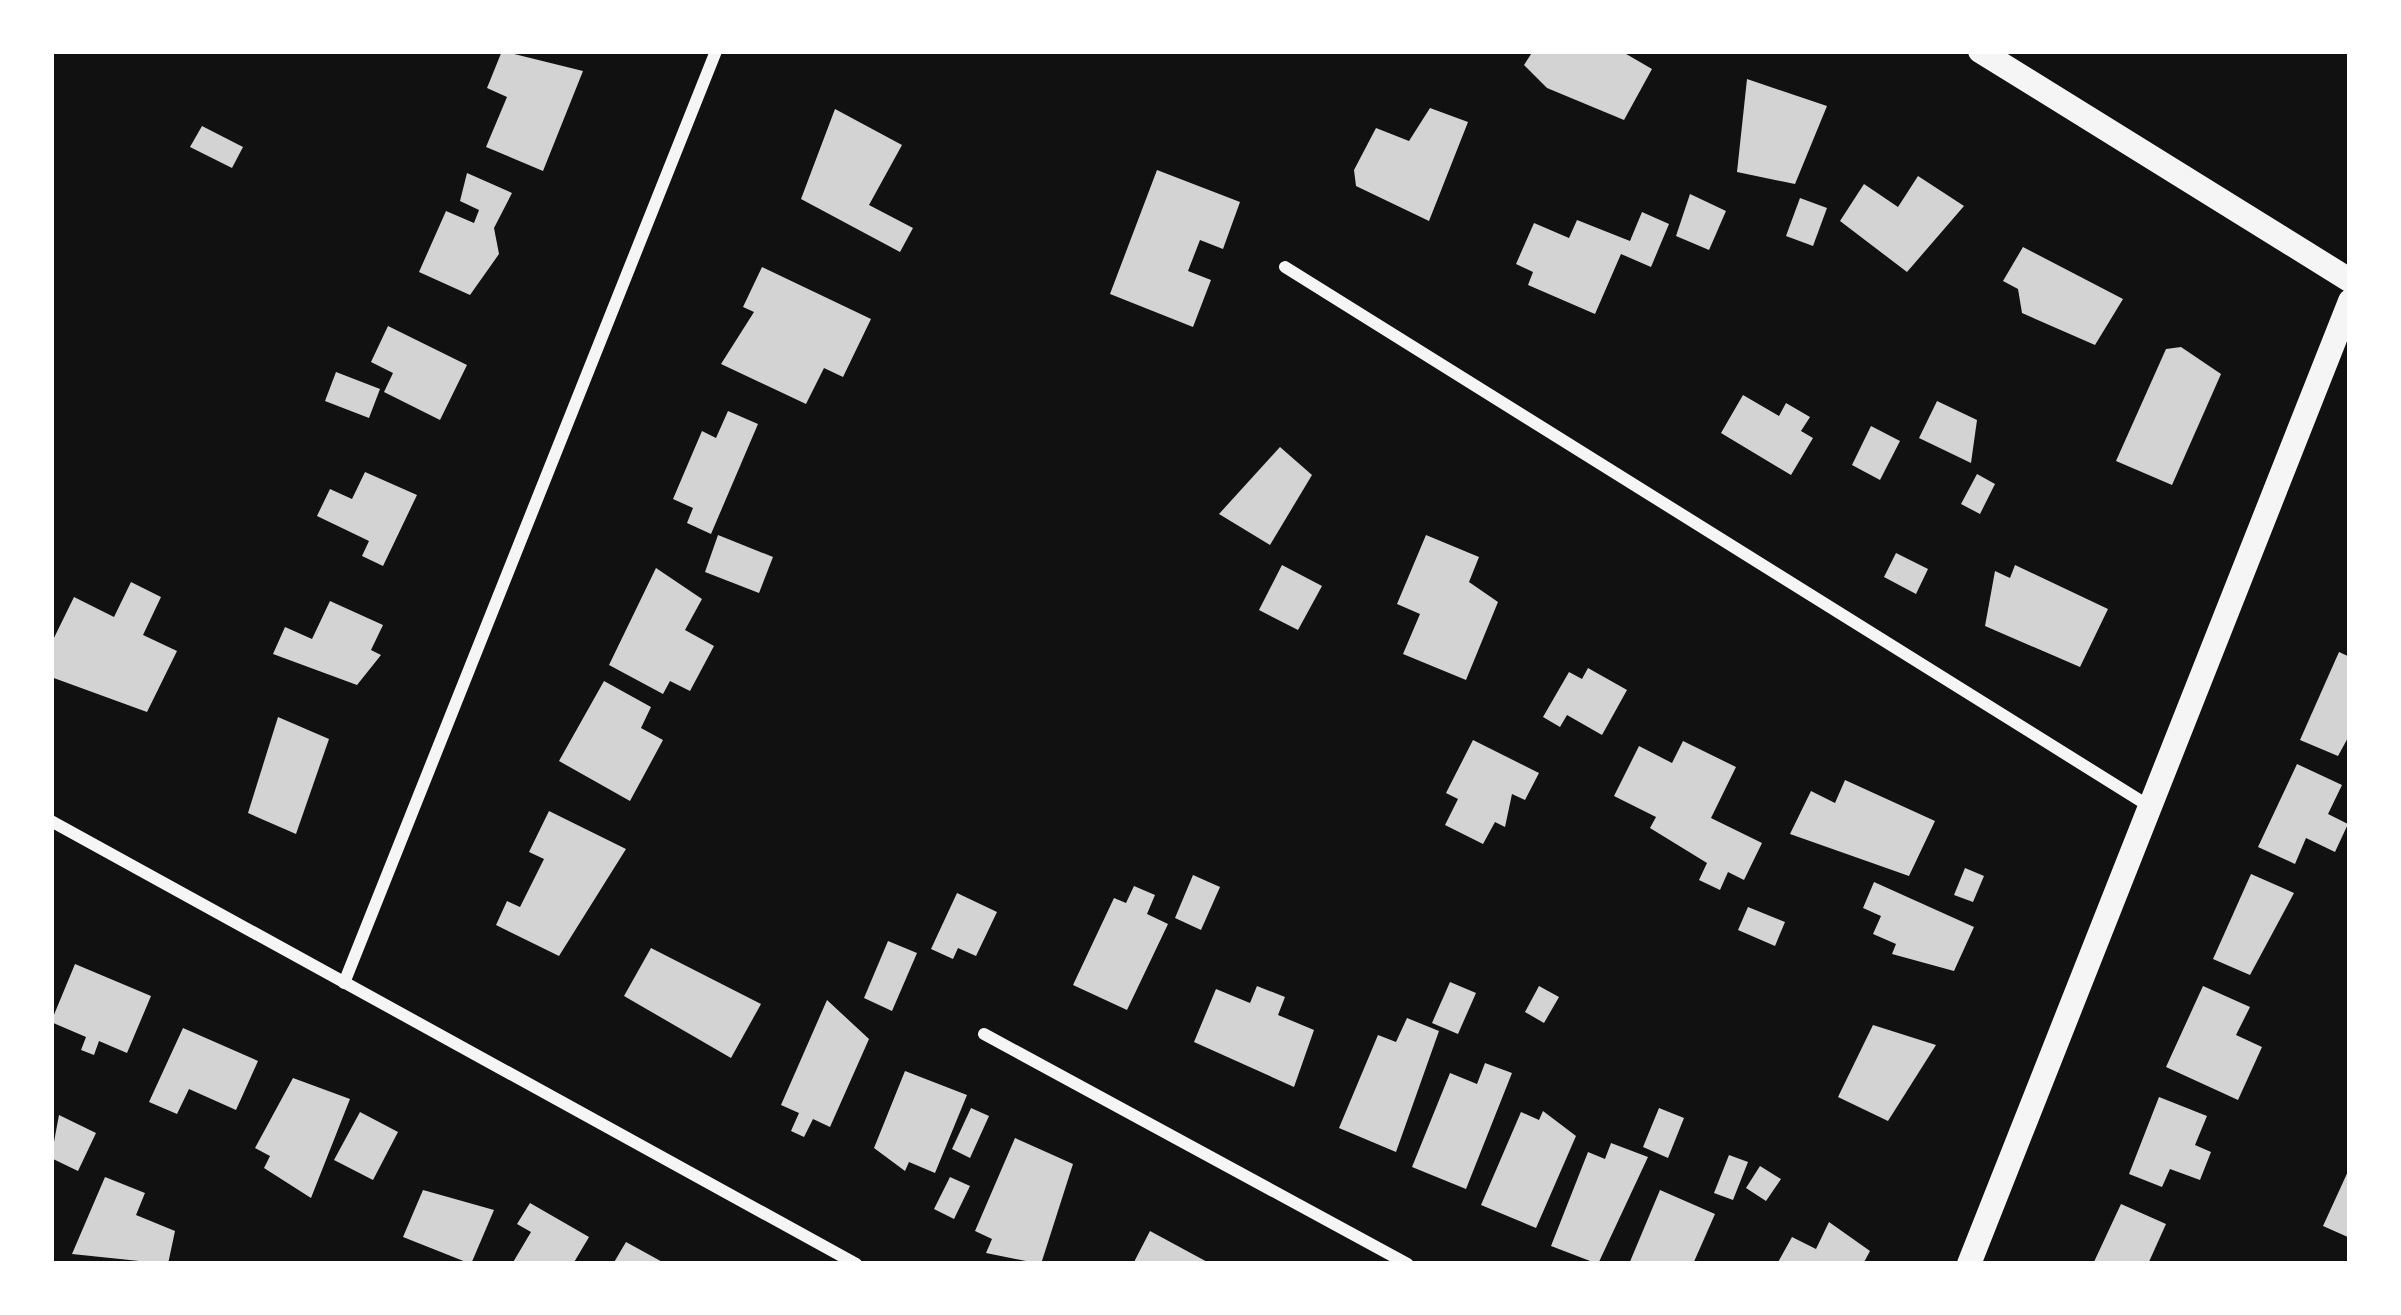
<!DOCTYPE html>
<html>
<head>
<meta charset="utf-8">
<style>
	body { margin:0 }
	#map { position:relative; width:2401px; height:1315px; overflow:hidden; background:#111; font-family:Cabin,sans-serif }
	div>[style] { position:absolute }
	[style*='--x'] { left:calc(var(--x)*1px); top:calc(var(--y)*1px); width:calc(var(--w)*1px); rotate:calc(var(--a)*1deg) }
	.building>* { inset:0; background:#d3d3d3 }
	.minor>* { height:12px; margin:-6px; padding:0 6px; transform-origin:6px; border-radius:6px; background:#f5f5f5 }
	.secondary>* { height:24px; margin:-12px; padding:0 12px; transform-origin:12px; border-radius:12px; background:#f5f5f5 }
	span { translate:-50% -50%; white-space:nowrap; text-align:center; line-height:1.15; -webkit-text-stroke:9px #fff; paint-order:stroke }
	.frame { position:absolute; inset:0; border:54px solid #fff; pointer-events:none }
</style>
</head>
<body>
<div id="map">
	<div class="building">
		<i style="clip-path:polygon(502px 51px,583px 71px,543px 171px,486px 147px,507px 97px,487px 88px)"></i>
		<i style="clip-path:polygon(1533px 51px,1621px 51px,1652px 69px,1624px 120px,1547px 88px,1524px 65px)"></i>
		<i style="clip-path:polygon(1747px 79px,1827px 106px,1795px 184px,1737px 172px)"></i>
		<i style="clip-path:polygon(1430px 108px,1468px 122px,1429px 221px,1356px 186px,1354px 170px,1376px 128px,1409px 141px)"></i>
		<i style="clip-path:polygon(835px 109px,902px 145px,869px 205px,913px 228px,900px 252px,801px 199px)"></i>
		<i style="clip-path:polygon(202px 126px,243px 147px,232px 168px,190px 147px)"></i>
		<i style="clip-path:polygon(1157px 170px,1240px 202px,1223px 249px,1200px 240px,1188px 271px,1211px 280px,1193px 327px,1110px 294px)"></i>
		<i style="clip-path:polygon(467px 173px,512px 193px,494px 228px,499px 254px,470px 295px,419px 272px,446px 211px,474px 223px,479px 210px,460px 201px)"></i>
		<i style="clip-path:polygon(1918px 176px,1964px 206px,1907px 272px,1840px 221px,1864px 184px,1898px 207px)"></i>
		<i style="clip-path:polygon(1690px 194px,1726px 211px,1709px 250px,1676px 236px)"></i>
		<i style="clip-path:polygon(1800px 198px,1827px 208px,1813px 246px,1786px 236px)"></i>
		<i style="clip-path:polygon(1642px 212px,1669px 224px,1651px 267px,1621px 254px,1595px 314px,1528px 285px,1533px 272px,1516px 264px,1534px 223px,1569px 238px,1577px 220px,1630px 241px)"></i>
		<i style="clip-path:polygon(2023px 247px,2123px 299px,2095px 345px,2022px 313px,2018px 289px,2003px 281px)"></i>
		<i style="clip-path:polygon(762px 267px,871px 319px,843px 377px,824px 368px,806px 404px,721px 364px,754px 312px,743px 307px)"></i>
		<i style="clip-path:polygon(388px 326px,467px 365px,440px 420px,384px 392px,393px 373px,371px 362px)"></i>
		<i style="clip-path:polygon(2181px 347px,2221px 374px,2172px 485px,2116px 461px,2166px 349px)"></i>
		<i style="clip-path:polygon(336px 372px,380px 389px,369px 418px,325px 401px)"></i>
		<i style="clip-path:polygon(1743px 395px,1779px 416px,1786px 403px,1810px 417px,1801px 431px,1813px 438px,1791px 475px,1721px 433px)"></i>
		<i style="clip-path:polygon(1937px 401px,1977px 420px,1971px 463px,1919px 438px)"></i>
		<i style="clip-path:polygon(728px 411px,758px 424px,711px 534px,687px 523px,693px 508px,673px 499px,702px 431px,716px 438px)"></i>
		<i style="clip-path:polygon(1871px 426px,1900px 441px,1880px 480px,1852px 465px)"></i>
		<i style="clip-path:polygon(1280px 447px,1312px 475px,1270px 545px,1219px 514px)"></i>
		<i style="clip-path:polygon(365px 472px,417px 495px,383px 566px,362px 556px,369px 541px,317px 516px,330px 489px,352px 499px)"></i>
		<i style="clip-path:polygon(1977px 474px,1995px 484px,1980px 514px,1961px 504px)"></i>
		<i style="clip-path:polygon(718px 535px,773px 557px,759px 593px,705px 572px)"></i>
		<i style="clip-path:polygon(1426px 535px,1479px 557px,1469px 582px,1498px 602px,1466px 680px,1403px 654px,1420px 614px,1397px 604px)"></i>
		<i style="clip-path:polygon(1896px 553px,1928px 569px,1916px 594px,1884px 577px)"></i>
		<i style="clip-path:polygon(1282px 565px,1322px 586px,1298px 630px,1259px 610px)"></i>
		<i style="clip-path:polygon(2015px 565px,2108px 609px,2080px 667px,1985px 626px,1995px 571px,2010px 578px)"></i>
		<i style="clip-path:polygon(656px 568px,702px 599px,685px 630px,714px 646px,690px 691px,670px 681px,663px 694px,609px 665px)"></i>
		<i style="clip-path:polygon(131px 582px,161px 597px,143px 635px,177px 651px,147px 712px,51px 677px,51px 644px,74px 597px,114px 617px)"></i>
		<i style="clip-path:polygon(330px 601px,383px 625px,371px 650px,381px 655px,357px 685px,273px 654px,285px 627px,312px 639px)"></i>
		<i style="clip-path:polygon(2339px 652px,2350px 657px,2350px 734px,2338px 756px,2300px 740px)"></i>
		<i style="clip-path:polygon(1588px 668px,1627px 690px,1602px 735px,1567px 715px,1560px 727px,1543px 717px,1569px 672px,1582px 679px)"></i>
		<i style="clip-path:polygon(604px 681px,651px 707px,641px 728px,663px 740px,630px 801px,559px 761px)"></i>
		<i style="clip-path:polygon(278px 717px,329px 739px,296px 834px,248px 813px)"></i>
		<i style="clip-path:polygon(1473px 740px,1539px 773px,1525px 800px,1512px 794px,1505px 827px,1495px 822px,1483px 844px,1445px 825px,1458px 799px,1446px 793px)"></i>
		<i style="clip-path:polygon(1683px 741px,1736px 767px,1711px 818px,1762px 843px,1744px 880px,1728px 872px,1720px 890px,1699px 880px,1707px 863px,1650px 828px,1656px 817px,1614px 796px,1639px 746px,1672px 763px)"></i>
		<i style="clip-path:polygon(2297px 764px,2342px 785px,2328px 814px,2348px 824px,2335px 852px,2306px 838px,2295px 864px,2258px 847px)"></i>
		<i style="clip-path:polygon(1845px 780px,1935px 821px,1909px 876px,1790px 834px,1811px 791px,1835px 803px)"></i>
		<i style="clip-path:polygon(549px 811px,626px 849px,559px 956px,496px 925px,507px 901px,520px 907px,544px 859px,529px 852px)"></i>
		<i style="clip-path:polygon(1965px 868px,1984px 876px,1973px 902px,1954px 895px)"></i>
		<i style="clip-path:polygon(2251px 874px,2294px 893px,2250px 975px,2213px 959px)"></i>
		<i style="clip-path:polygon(1193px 875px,1220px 887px,1201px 930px,1175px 918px)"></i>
		<i style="clip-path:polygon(1874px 882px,1974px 927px,1954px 971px,1892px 954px,1896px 944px,1873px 934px,1881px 916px,1863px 908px)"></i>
		<i style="clip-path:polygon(1134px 886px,1155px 895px,1147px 914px,1168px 924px,1127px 1010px,1073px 985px,1114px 898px,1126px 903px)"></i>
		<i style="clip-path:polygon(957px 893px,997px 912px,976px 956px,958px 948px,953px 959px,931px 949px)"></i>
		<i style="clip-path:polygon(1748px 907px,1785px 922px,1775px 946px,1738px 930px)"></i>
		<i style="clip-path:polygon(888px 941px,917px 953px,892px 1011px,864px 998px)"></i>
		<i style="clip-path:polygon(651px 948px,761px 1004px,731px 1058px,624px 996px)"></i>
		<i style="clip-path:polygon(75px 964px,151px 996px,127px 1053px,99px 1041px,94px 1055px,81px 1050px,86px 1037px,51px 1022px)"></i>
		<i style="clip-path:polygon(1450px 982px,1476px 993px,1458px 1034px,1432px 1023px)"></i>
		<i style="clip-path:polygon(1257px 986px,1285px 997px,1278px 1015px,1314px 1030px,1294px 1087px,1194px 1042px,1216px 989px,1250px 1003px)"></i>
		<i style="clip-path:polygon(1539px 986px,1559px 997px,1544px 1023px,1525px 1012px)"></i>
		<i style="clip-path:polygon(2203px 986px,2250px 1007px,2236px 1035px,2262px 1047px,2238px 1100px,2166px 1067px)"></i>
		<i style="clip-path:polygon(827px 1000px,869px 1039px,830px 1127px,813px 1119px,804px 1137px,791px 1131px,799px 1113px,781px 1105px)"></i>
		<i style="clip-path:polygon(1407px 1018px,1439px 1031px,1396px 1152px,1339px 1128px,1378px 1035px,1396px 1042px)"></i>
		<i style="clip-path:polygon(1873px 1025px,1936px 1045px,1888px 1121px,1838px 1097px)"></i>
		<i style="clip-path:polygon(183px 1028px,258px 1061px,236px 1110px,189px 1089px,177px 1114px,149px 1102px)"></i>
		<i style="clip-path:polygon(1485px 1063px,1512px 1073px,1466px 1189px,1412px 1167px,1450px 1073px,1477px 1084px)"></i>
		<i style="clip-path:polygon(905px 1071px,967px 1095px,935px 1173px,909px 1162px,905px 1171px,874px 1148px)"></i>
		<i style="clip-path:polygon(293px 1078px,350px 1099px,311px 1198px,264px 1168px,270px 1156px,255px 1148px)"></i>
		<i style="clip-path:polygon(2159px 1097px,2207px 1116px,2195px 1145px,2211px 1152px,2200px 1180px,2170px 1169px,2162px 1187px,2129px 1174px)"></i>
		<i style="clip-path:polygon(971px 1108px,989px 1116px,970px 1158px,952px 1149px)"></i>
		<i style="clip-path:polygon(1659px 1108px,1684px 1118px,1668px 1158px,1643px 1147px)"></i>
		<i style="clip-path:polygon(1543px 1111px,1576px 1136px,1536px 1228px,1481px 1205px,1521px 1112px,1539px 1120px)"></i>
		<i style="clip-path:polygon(360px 1112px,398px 1132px,373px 1180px,334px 1160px)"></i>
		<i style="clip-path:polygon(59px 1115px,96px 1133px,78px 1171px,51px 1158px)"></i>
		<i style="clip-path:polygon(1015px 1138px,1073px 1164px,1041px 1264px,986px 1253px,992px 1239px,975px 1231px)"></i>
		<i style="clip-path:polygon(1611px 1143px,1648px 1157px,1598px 1264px,1551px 1246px,1588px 1152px,1605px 1159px)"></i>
		<i style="clip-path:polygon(1729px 1155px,1748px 1162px,1733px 1200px,1714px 1193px)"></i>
		<i style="clip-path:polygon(1760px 1166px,1781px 1179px,1766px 1201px,1746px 1188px)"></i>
		<i style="clip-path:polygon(2350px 1167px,2350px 1238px,2323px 1226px)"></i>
		<i style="clip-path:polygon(105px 1177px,145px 1193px,136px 1215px,175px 1231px,168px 1264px,72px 1254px)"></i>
		<i style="clip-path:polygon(950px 1177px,970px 1186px,954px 1219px,934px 1209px)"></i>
		<i style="clip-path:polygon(423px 1190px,494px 1210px,471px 1264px,403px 1237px)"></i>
		<i style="clip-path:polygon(1660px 1190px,1715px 1214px,1693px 1264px,1629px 1264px)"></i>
		<i style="clip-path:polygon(530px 1203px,589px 1237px,573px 1264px,512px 1264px,531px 1232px,517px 1224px)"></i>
		<i style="clip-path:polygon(2121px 1204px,2166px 1224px,2148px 1264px,2093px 1264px)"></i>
		<i style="clip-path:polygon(1829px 1222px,1870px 1251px,1863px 1264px,1777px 1264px,1792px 1237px,1816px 1249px)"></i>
		<i style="clip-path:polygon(1150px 1231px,1211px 1264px,1133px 1264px)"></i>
		<i style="clip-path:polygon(626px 1242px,666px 1264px,613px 1264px)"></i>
	</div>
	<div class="minor">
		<i style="--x:1285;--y:267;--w:1018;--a:31.96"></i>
		<i style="--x:51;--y:821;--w:919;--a:28.82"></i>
		<i style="--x:344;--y:983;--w:1003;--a:-68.24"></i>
		<i style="--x:984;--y:1034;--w:482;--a:28.5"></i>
	</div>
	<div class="secondary">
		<i style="--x:1980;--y:51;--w:435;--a:31.8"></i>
		<i style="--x:1969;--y:1264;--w:1036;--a:-68.41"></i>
	</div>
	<div class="frame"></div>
</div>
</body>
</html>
